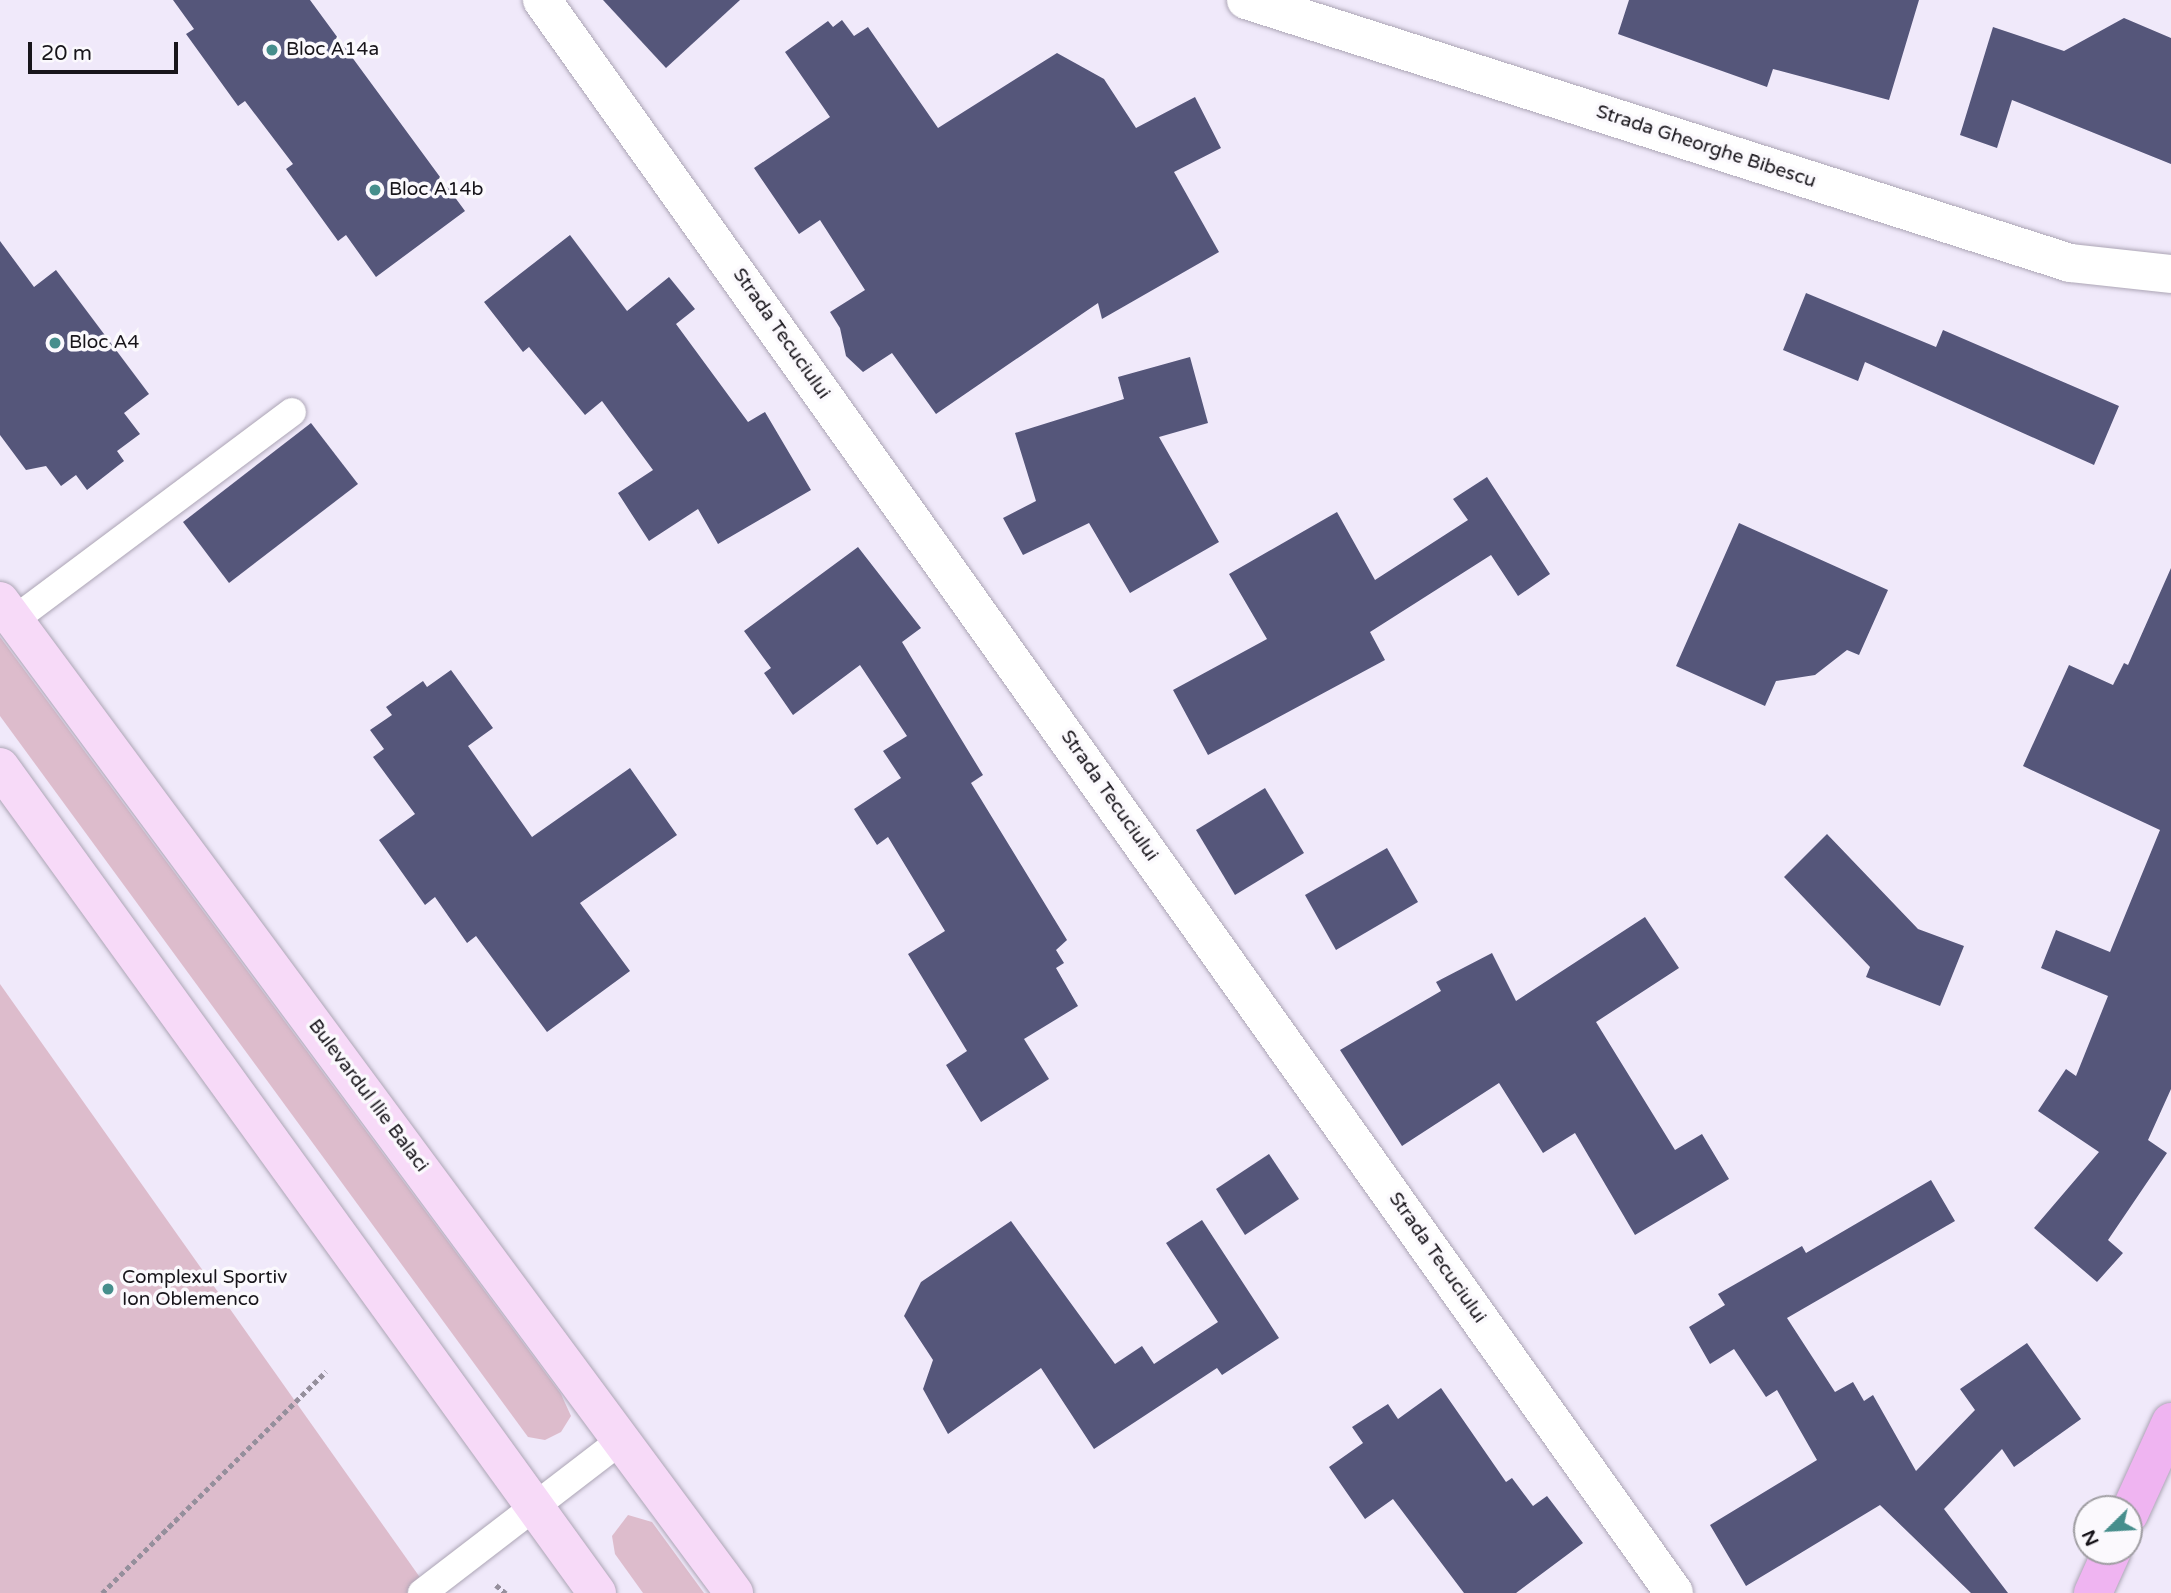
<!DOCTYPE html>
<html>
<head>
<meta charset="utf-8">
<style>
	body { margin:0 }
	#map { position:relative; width:2171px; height:1593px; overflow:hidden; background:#f0e9fa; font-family:"Varela Round",sans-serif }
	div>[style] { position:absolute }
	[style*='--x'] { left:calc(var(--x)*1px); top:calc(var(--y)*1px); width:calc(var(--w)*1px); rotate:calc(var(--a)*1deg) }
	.green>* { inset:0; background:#ddbccc }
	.building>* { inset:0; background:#55567a }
	.path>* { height:4.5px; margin-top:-2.25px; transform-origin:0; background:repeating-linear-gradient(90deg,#958f9c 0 5px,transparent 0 8.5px) }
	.roads { filter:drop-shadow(0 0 2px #aca5b5) drop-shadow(0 0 2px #aca5b5) }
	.service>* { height:28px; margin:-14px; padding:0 14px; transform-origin:14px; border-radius:14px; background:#fff }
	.minor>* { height:38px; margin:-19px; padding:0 19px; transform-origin:19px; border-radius:19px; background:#fff }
	.tertiary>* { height:38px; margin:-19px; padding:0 19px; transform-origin:19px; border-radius:19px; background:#fff }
	.secondary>* { height:38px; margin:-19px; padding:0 19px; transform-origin:19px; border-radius:19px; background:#f7daf8 }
	.primary>* { height:38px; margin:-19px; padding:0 19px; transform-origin:19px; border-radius:19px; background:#efb4f1 }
	.dots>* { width:19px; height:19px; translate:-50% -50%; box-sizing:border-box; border:4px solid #fbf9fd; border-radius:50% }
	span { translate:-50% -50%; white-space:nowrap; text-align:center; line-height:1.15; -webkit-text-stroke:7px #fbf9fd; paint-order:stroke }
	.poi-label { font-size:19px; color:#18151b }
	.left { translate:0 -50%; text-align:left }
	.street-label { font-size:19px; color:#18151b }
	.north { position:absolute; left:2073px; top:1495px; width:70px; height:70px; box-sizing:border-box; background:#fbf9fd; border:2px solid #a09ea3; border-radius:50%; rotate:246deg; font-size:19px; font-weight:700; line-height:28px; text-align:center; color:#18151b }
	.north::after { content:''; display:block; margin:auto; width:24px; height:32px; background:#468e8c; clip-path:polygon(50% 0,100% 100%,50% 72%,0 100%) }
	.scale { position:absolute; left:28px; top:42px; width:150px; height:32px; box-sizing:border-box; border:4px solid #18151b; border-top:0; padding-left:9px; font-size:21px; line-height:24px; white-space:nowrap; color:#18151b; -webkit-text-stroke:5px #fbf9fd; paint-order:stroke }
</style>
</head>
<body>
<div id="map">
	<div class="green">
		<i style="clip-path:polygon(0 637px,561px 1394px,571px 1416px,561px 1432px,545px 1440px,528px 1437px,0 716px)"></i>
		<i style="clip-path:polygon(0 984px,431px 1593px,0 1593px)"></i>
		<i style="clip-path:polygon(628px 1515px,652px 1522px,704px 1593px,643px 1593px,615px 1554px,612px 1536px)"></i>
	</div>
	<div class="building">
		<i style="clip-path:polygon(173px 0,310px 0,465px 211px,376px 277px,346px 235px,338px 241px,286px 169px,293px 164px,245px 101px,238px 106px,186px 34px,194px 29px)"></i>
		<i style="clip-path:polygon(603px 0,740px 0,666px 68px)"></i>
		<i style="clip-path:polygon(1629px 0,1919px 0,1889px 100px,1773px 69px,1767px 87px,1618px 34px)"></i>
		<i style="clip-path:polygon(2124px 18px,2171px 38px,2171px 164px,2012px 100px,1997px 148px,1960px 135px,1993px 27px,2064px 51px)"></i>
		<i style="clip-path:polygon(842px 20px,854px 36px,868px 27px,938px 128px,1057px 53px,1104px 79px,1136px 128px,1195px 97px,1221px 148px,1174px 172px,1219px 252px,1102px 319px,1098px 303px,936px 414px,892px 353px,863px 372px,846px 356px,840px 328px,830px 312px,865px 290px,820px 220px,799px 234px,754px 168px,830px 117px,785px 52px,828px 21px,833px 27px)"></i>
		<i style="clip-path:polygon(570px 235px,627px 311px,669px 277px,695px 309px,676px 324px,748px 422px,765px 412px,811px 490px,718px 544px,698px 509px,649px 541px,618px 493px,653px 470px,602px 401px,585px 415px,529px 347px,523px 352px,484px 302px)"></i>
		<i style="clip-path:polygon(0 241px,34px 287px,56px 270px,149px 394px,124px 413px,140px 434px,117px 451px,124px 461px,87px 490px,76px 475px,61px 486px,46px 466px,26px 470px,0 435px)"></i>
		<i style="clip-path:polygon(1806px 293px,1936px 347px,1943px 330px,2119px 406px,2094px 465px,1865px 362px,1858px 381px,1783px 350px)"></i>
		<i style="clip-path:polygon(1190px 357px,1208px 423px,1159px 437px,1219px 542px,1130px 593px,1089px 523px,1023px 555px,1003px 518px,1036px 501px,1015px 433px,1124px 399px,1118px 377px)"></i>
		<i style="clip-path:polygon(311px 423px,358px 484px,229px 583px,183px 522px)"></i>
		<i style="clip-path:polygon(1487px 477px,1550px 574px,1518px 596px,1491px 555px,1370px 632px,1385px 660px,1208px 755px,1173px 690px,1267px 639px,1229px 574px,1337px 512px,1375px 580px,1468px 520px,1453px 499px)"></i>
		<i style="clip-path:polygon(1739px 523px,1888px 590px,1859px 655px,1847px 650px,1815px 675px,1776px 681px,1765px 706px,1676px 666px)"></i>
		<i style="clip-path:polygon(858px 547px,921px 628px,902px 642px,983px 775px,971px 783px,1067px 940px,1056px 950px,1064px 963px,1056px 968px,1078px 1006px,1024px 1039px,1049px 1079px,981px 1122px,946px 1065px,967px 1051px,908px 954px,945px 931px,888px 837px,877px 845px,854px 809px,901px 778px,883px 751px,907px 736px,860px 665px,793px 715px,764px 673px,771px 668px,744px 631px)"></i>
		<i style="clip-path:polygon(2171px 568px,2171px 1089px,2148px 1140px,2167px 1153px,2108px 1240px,2123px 1253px,2097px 1282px,2034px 1228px,2099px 1152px,2038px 1111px,2066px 1069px,2076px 1076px,2108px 996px,2041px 968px,2056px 930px,2110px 952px,2160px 830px,2023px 766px,2069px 665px,2113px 685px,2124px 663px,2128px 665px)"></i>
		<i style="clip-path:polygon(451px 670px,493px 728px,468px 746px,532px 837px,630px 768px,677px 835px,580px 903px,630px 971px,547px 1032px,476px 936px,467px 943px,435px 897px,425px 905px,379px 840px,415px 814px,373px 757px,384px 749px,370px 730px,392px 715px,386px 707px,423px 681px,427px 687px)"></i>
		<i style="clip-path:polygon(1265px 788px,1304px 853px,1235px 895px,1196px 830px)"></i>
		<i style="clip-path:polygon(1827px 834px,1918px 929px,1964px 946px,1940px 1006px,1866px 977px,1870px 967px,1784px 877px)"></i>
		<i style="clip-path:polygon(1387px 848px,1418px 902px,1336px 950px,1305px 895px)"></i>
		<i style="clip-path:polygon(1645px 917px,1679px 968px,1596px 1022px,1675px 1150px,1702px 1134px,1729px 1179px,1635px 1235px,1575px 1133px,1543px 1153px,1499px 1083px,1402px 1146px,1340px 1050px,1441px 991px,1436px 982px,1492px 953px,1516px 1001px)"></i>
		<i style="clip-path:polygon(1269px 1154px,1299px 1199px,1245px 1235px,1216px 1189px)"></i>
		<i style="clip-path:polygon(1931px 1180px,1955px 1221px,1787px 1318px,1835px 1392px,1853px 1382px,1864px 1401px,1873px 1395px,1916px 1471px,1975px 1410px,1960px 1389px,2027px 1343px,2081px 1419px,2014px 1467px,2002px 1449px,1944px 1509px,2008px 1593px,1971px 1593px,1880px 1505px,1746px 1586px,1710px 1525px,1817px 1460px,1777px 1390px,1766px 1397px,1734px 1349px,1710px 1364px,1689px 1327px,1725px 1305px,1718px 1294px,1802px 1246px,1806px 1253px)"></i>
		<i style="clip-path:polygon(1202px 1220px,1279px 1338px,1222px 1375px,1217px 1368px,1094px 1449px,1041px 1368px,948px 1434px,923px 1389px,933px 1360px,904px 1316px,921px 1282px,1011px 1221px,1115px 1364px,1142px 1346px,1154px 1364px,1218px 1322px,1166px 1243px)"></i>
		<i style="clip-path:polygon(1441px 1388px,1506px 1482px,1512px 1478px,1533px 1506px,1547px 1496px,1583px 1543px,1516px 1593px,1464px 1593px,1393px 1499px,1365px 1519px,1329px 1467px,1363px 1443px,1352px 1427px,1388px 1404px,1398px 1419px)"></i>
	</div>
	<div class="path">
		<i style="--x:496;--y:1585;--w:13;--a:39"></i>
		<i style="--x:102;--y:1593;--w:315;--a:-44.7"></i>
	</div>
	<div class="roads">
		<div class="service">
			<i style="--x:14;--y:620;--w:347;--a:-36.8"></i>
			<i style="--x:422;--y:1593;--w:253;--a:-37.5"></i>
		</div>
		<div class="minor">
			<i style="--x:542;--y:0;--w:1954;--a:54.6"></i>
		</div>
		<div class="tertiary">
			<i style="--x:1246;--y:0;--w:865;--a:17.7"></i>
			<i style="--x:2070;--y:263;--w:102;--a:6.2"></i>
		</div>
		<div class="secondary">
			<i style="--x:0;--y:601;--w:1234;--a:53.5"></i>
			<i style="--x:0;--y:767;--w:1019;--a:54.14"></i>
		</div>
		<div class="primary">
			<i style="--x:2129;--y:1514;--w:101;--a:-65.5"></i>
			<i style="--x:2093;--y:1593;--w:46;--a:-65.7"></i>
		</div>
	</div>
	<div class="dots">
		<i style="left:272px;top:50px;background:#468e8c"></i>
		<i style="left:375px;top:190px;background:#468e8c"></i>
		<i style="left:55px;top:343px;background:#468e8c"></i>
		<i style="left:108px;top:1289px;background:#468e8c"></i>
	</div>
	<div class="poi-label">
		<span class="left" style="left:286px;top:50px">Bloc A14a</span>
		<span class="left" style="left:389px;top:190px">Bloc A14b</span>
		<span class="left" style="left:69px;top:343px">Bloc A4</span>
		<span class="left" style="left:122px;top:1289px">Complexul Sportiv<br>Ion Oblemenco</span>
	</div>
	<div class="street-label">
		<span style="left:1706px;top:147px;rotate:18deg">Strada Gheorghe Bibescu</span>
		<span style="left:781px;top:334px;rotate:55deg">Strada Tecuciului</span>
		<span style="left:1109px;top:796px;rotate:55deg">Strada Tecuciului</span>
		<span style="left:368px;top:1096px;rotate:53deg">Bulevardul Ilie Balaci</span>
		<span style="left:1437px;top:1258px;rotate:55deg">Strada Tecuciului</span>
	</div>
	<div class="north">N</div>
	<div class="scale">20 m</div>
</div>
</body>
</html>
